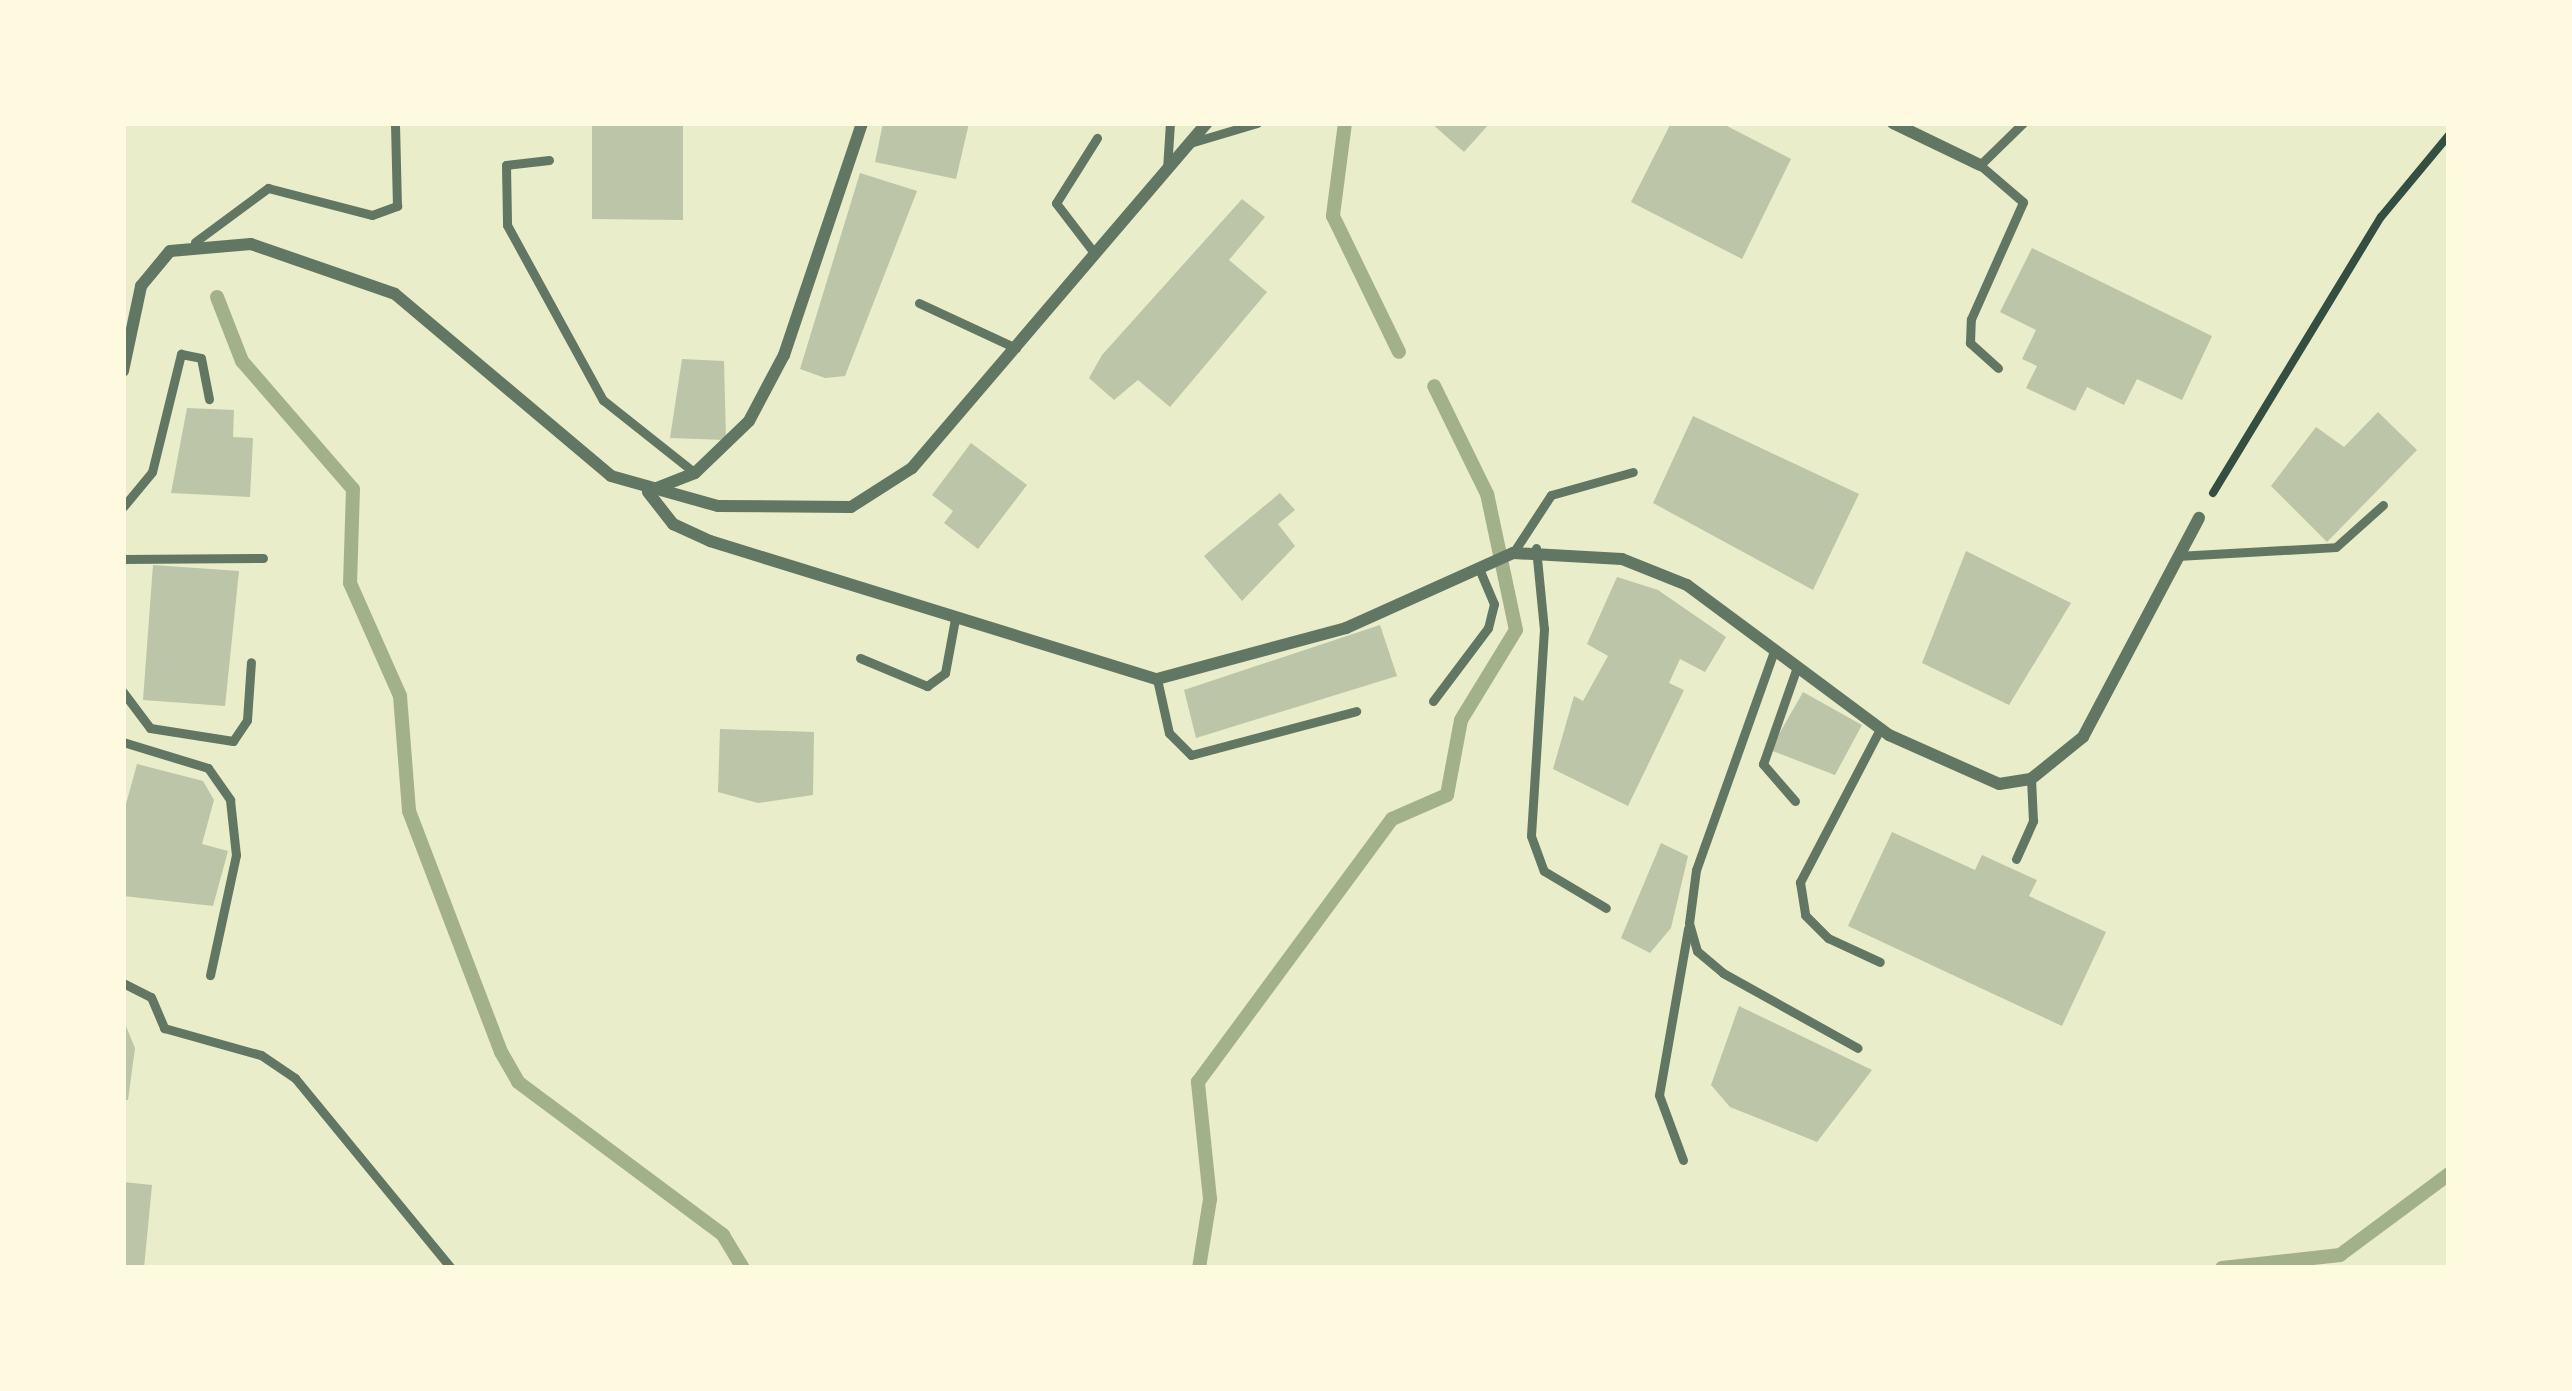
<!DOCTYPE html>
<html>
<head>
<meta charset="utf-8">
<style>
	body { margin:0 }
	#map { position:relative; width:2572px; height:1391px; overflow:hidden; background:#e9edc9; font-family:Helvetica,sans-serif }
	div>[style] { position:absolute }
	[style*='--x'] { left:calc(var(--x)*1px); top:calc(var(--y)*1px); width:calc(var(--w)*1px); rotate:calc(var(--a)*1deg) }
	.stream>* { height:14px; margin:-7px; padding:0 7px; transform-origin:7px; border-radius:7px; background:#a3b18a }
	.building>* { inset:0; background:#bcc5a7 }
	.path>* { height:8px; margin:-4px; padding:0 4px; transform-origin:4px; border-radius:4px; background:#344e41 }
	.service>* { height:9px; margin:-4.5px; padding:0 4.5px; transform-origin:4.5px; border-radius:4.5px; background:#617663 }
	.minor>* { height:12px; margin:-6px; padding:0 6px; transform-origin:6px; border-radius:6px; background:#617663 }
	span { translate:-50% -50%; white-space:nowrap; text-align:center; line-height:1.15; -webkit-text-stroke:9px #fefae0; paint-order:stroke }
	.frame { position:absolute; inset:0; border:126px solid #fefae0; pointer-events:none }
</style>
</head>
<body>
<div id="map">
	<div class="stream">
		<i style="--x:1345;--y:123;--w:94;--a:97.4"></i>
		<i style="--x:1333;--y:216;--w:151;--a:64.1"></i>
		<i style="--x:217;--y:297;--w:69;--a:68.7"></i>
		<i style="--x:242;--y:361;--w:169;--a:49.1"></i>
		<i style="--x:353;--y:489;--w:94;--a:91.8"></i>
		<i style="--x:350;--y:583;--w:124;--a:66.1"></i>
		<i style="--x:400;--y:696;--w:115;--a:85.5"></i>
		<i style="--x:409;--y:811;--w:258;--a:69.1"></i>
		<i style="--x:501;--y:1052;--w:34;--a:60"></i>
		<i style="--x:518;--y:1082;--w:256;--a:36.7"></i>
		<i style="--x:723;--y:1235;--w:39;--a:59"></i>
		<i style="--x:1199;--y:1268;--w:70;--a:-80.9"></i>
		<i style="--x:1210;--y:1199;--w:118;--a:-95.9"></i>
		<i style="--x:1198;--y:1082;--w:327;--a:-53.6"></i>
		<i style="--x:1392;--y:819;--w:60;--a:-23.6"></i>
		<i style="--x:1447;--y:795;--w:76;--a:-79.4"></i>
		<i style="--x:1461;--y:720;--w:105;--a:-58.6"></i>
		<i style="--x:1516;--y:630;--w:139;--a:-102"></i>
		<i style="--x:1487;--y:494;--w:120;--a:-116.1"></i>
		<i style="--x:2222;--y:1268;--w:119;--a:-6.3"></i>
		<i style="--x:2340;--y:1255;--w:136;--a:-36.6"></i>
	</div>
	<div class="building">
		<i style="clip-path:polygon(592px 123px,683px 123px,683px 220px,592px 219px)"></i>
		<i style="clip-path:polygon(883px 123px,969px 123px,956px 179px,875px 162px)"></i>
		<i style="clip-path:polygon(1431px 123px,1490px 123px,1464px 152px)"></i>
		<i style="clip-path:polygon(1671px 123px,1721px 123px,1791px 159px,1742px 259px,1631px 202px)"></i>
		<i style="clip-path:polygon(860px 173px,917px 191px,845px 376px,825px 378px,800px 369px)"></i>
		<i style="clip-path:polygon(1242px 199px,1265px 217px,1229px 260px,1267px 292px,1170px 407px,1138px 380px,1114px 400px,1089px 378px,1102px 355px)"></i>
		<i style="clip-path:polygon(2032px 248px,2212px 336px,2182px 400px,2137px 379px,2124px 405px,2087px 387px,2075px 411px,2026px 388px,2037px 366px,2022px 359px,2036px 330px,2000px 312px)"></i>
		<i style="clip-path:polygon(682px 359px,724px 361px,726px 440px,670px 438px)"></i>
		<i style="clip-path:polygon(187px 408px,234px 410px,233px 437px,253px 438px,250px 497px,171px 493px)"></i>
		<i style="clip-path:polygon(2378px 412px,2417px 450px,2327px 542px,2271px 486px,2316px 427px,2344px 447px)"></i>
		<i style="clip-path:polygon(1693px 416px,1859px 494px,1813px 590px,1653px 503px)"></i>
		<i style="clip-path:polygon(971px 443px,1027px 485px,978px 549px,944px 523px,953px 511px,932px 495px)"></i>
		<i style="clip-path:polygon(1280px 493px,1295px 510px,1278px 524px,1295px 546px,1242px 601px,1204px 556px)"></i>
		<i style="clip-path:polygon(1966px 551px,2071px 603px,2009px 705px,1922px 663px)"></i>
		<i style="clip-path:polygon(153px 565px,239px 571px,225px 706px,143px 700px)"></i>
		<i style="clip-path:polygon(1617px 577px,1658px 590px,1726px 637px,1705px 672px,1680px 659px,1669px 683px,1684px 690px,1628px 806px,1553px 769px,1574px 696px,1583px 701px,1608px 656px,1587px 644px)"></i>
		<i style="clip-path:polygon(1380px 625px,1397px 676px,1196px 738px,1184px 690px)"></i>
		<i style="clip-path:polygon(1803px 692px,1862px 725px,1835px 775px,1770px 750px)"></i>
		<i style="clip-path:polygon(720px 729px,814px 732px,813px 795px,758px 803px,718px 792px)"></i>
		<i style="clip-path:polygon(137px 764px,203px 781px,214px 800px,202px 844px,228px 851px,213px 906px,123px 896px,123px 815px)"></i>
		<i style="clip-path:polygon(1892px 832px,1975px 870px,1982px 855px,2037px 880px,2029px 896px,2106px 932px,2062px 1026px,1848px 926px)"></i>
		<i style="clip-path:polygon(1661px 843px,1688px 856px,1671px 928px,1650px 953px,1621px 938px)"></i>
		<i style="clip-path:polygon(1739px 1006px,1872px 1070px,1817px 1142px,1730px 1107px,1711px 1085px)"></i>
		<i style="clip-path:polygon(123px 1019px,135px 1048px,128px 1100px,123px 1100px)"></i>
		<i style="clip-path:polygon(123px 1182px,152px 1185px,144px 1268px,123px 1268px)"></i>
	</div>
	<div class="path">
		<i style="--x:2213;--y:493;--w:323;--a:-58.7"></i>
		<i style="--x:2381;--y:217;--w:107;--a:-50.3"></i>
	</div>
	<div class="service">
		<i style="--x:1190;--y:143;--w:70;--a:-16.6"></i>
		<i style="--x:549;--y:160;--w:43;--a:173.4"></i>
		<i style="--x:506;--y:165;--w:60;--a:89"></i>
		<i style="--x:507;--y:225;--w:200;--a:61.3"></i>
		<i style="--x:603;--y:400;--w:117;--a:38.4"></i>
		<i style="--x:1167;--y:169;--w:46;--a:-86.3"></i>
		<i style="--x:195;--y:242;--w:91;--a:-36.5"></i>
		<i style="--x:268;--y:188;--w:107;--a:14.6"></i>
		<i style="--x:372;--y:215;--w:27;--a:-20"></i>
		<i style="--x:397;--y:206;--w:83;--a:-91.4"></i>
		<i style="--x:1095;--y:254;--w:64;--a:-127.4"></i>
		<i style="--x:1056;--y:203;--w:77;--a:-57.8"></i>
		<i style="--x:919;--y:303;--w:107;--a:24.9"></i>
		<i style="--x:1998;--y:368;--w:38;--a:-138"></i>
		<i style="--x:1970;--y:343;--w:24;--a:-88"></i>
		<i style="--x:1971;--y:319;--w:128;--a:-66"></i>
		<i style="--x:2023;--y:202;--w:57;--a:-139.3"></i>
		<i style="--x:1980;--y:165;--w:60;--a:-44.3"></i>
		<i style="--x:123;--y:507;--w:45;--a:-50.4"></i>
		<i style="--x:152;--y:472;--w:122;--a:-76.2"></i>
		<i style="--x:181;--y:354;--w:20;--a:11"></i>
		<i style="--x:201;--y:358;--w:42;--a:79"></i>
		<i style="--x:1536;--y:548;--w:81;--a:84.4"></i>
		<i style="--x:1544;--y:629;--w:207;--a:93.6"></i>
		<i style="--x:1531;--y:836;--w:37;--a:70"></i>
		<i style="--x:1544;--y:871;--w:72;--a:30.8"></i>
		<i style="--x:1513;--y:553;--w:69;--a:-56.8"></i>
		<i style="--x:1551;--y:495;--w:85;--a:-15.7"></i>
		<i style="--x:2177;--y:556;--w:159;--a:-3.2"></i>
		<i style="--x:2336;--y:547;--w:63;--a:-41.8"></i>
		<i style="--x:123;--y:559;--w:140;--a:-0.4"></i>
		<i style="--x:1774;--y:651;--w:232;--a:109.6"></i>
		<i style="--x:1696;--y:870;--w:53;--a:97.5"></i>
		<i style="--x:1689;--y:923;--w:29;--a:74"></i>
		<i style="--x:1697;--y:951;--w:34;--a:40"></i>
		<i style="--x:1723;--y:973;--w:154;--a:29.1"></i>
		<i style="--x:860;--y:658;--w:73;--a:22.7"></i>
		<i style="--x:927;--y:686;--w:22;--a:-36"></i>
		<i style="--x:945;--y:673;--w:55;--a:-79.5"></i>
		<i style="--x:1157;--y:679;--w:55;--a:77.5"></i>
		<i style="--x:1169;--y:733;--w:31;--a:45"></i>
		<i style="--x:1191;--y:755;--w:171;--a:-14.9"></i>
		<i style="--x:123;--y:692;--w:45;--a:53.1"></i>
		<i style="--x:150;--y:728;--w:84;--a:8.9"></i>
		<i style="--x:233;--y:741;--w:25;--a:-56"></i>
		<i style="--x:247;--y:720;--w:58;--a:-86.1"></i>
		<i style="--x:1433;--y:701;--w:91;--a:-53"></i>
		<i style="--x:1488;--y:628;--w:25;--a:-76"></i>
		<i style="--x:1494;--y:604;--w:39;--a:-113"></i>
		<i style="--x:1880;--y:729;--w:173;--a:117.6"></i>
		<i style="--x:1800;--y:882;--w:33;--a:81"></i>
		<i style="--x:1805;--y:915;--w:33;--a:45"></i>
		<i style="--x:1828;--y:938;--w:57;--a:24.8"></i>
		<i style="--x:123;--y:742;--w:89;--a:17"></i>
		<i style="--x:208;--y:768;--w:39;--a:55"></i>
		<i style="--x:230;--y:800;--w:55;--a:83.8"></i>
		<i style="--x:236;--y:855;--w:123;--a:102.2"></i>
		<i style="--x:1795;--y:801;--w:49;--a:-130.9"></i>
		<i style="--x:1763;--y:764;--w:100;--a:-70.7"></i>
		<i style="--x:2016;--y:859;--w:42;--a:-65.9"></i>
		<i style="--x:2033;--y:821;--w:42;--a:-92.7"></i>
		<i style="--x:123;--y:983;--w:31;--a:27"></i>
		<i style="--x:151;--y:997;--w:34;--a:67"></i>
		<i style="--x:164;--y:1028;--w:101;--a:15.6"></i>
		<i style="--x:261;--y:1055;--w:41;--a:34.1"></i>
		<i style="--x:295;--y:1078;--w:246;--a:50.6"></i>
		<i style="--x:1683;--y:1160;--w:69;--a:-110.3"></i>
		<i style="--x:1659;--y:1095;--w:169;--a:-80.1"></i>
	</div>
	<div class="minor">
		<i style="--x:1893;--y:123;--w:97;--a:25.8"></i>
		<i style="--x:123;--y:371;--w:87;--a:-78"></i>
		<i style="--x:141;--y:286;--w:45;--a:-50.4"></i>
		<i style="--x:170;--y:251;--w:81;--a:-4.9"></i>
		<i style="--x:251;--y:244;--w:152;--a:19.1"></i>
		<i style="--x:395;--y:294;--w:282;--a:40.1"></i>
		<i style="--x:611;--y:476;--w:111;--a:15.7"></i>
		<i style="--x:718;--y:506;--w:133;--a:0.4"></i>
		<i style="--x:851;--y:507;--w:72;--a:-32.6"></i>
		<i style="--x:912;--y:468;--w:454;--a:-49.5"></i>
		<i style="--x:649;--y:491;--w:49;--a:-21.4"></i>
		<i style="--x:695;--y:473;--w:75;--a:-43.9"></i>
		<i style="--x:749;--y:421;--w:75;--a:-62.1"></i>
		<i style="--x:784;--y:355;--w:245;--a:-71.4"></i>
		<i style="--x:648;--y:492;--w:41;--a:52"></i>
		<i style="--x:673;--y:524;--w:41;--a:24.7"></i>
		<i style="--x:710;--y:541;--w:468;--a:17.2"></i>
		<i style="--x:1157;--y:679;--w:196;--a:-15.1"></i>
		<i style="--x:1346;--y:628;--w:183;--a:-24.2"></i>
		<i style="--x:1513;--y:553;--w:109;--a:3.2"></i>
		<i style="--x:1622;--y:559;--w:70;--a:21.8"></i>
		<i style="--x:1687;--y:585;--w:252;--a:36.6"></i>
		<i style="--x:1889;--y:735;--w:120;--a:24"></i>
		<i style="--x:1999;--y:784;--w:32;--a:-9"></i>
		<i style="--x:2031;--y:779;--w:67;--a:-38.9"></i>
		<i style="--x:2083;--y:737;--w:248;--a:-62.1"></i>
	</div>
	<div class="frame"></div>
</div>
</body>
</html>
